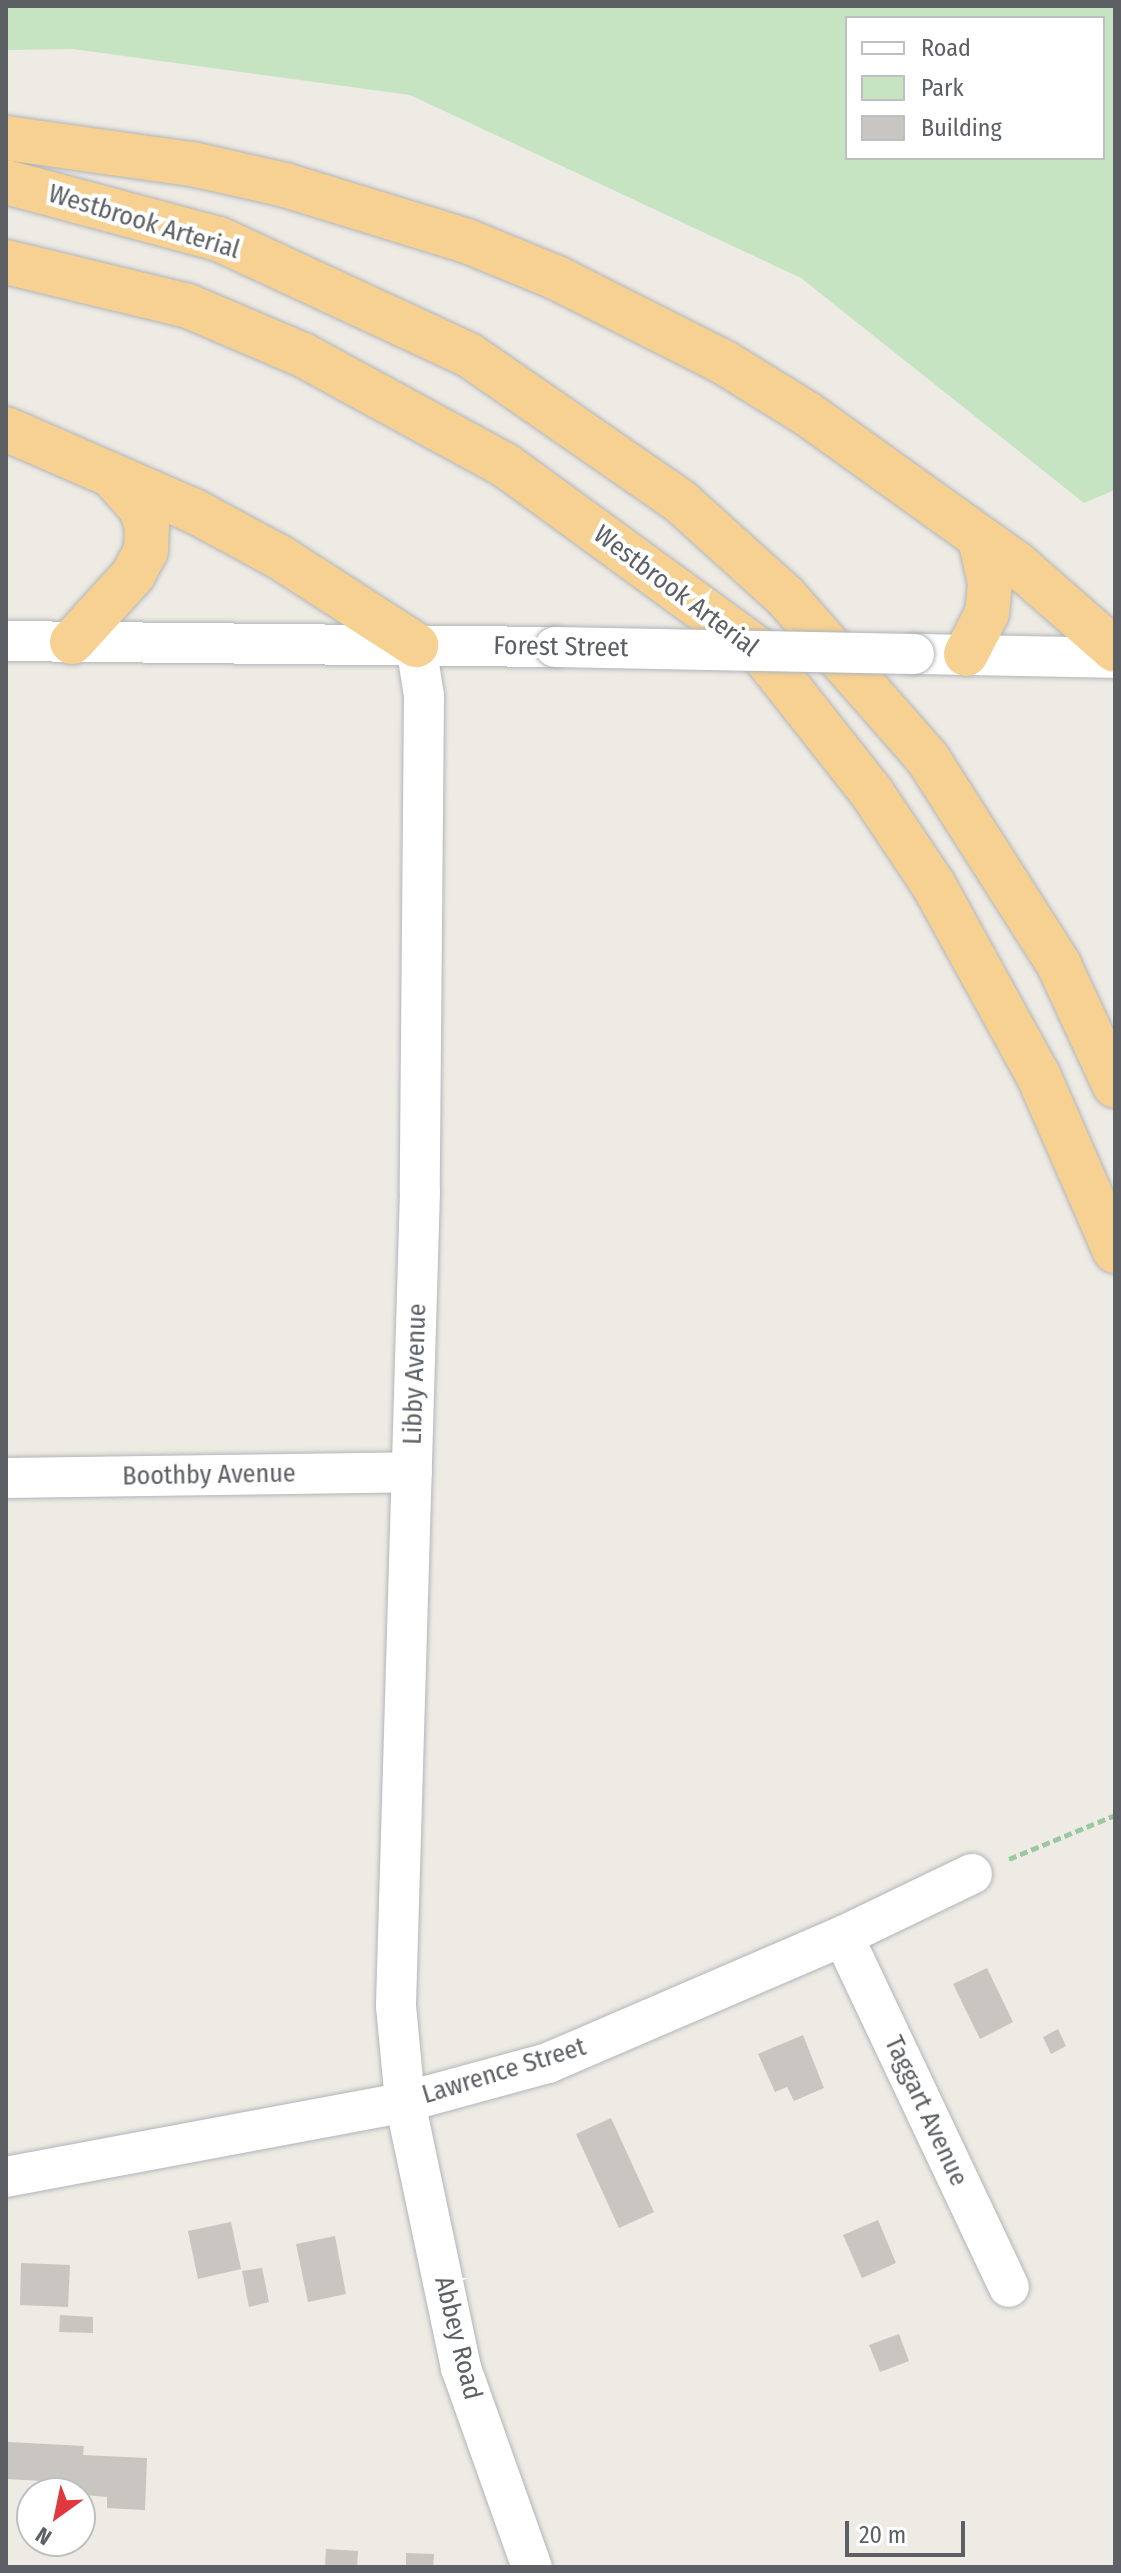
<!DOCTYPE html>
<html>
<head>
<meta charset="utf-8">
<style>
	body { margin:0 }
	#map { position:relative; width:1121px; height:2573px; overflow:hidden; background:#eeeae4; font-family:"Fira Sans Condensed",sans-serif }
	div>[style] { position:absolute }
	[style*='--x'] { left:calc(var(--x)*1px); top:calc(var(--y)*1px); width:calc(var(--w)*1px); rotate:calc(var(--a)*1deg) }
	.green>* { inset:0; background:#c6e4c2 }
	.building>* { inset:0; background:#c9c5c1 }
	.path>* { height:5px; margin-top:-2.5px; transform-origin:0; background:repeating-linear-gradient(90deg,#9dc7a3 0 8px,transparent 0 12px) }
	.roads { filter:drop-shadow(0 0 2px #b1b5b8) drop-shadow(0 0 2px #b1b5b8) }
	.minor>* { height:40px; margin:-20px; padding:0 20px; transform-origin:20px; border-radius:20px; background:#fff }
	.highway>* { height:44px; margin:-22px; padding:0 22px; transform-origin:22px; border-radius:22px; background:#f7d192 }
	.bridges { filter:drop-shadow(0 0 2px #b1b5b8) drop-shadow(0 0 2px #b1b5b8) }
	.minor-bridge>* { height:40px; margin:-20px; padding:0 20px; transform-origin:20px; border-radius:20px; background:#fff }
	span { translate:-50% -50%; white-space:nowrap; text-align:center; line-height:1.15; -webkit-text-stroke:8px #fff; paint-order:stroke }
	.street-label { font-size:26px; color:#5c6064 }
	.frame { position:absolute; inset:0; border:8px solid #5c6064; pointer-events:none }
	.legend { position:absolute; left:845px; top:16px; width:260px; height:144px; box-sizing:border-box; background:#fff; border:2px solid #bebfc1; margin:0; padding:10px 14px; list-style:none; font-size:24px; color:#5c6064 }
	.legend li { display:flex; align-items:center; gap:16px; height:40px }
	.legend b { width:40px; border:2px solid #bebfc1 }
	.north { position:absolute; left:16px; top:2477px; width:80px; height:80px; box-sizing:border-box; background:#fff; border:2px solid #bebfc1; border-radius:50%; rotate:213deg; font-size:22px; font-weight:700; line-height:32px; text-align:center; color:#5c6064 }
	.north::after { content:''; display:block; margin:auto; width:28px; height:36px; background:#e0383f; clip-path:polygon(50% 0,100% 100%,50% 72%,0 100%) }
	.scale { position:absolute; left:845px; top:2521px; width:120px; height:36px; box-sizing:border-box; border:4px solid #5c6064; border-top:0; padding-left:10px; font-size:24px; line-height:28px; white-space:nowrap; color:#5c6064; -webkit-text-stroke:6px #fff; paint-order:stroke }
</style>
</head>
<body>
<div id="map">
	<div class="green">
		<i style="clip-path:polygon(evenodd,6px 6px,1115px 6px,1115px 490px,1084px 503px,801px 278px,410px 95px,73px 49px,6px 50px,6px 6px,847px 18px,1103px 18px,1103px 158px,847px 158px,847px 18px)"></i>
	</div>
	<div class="building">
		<i style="clip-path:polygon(987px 1968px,1013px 2022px,980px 2039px,953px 1984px)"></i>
		<i style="clip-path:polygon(1058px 2029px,1066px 2046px,1051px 2054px,1043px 2037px)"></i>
		<i style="clip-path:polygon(803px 2035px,824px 2088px,794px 2101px,787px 2087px,775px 2092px,758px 2054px)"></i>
		<i style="clip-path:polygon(611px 2118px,654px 2212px,619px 2228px,576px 2134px)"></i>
		<i style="clip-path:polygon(878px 2220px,896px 2263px,862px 2278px,843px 2235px)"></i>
		<i style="clip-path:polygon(231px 2222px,241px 2269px,198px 2279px,188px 2231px)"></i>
		<i style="clip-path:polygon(335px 2236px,346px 2294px,308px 2302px,296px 2244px)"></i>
		<i style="clip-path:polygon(21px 2263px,70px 2265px,68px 2307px,20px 2305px)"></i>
		<i style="clip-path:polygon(262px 2268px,269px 2302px,249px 2307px,242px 2271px)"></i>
		<i style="clip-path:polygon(60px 2315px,93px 2317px,93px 2333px,59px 2332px)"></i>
		<i style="clip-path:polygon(899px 2334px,909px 2361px,880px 2372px,869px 2345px)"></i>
		<i style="clip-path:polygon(8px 2442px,84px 2446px,83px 2455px,147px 2458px,145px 2510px,107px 2508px,107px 2497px,60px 2493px,60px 2482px,6px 2479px)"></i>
		<i style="clip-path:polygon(326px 2549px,358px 2551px,357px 2567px,325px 2567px)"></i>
		<i style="clip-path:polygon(406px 2553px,434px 2554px,433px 2567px,406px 2567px)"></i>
	</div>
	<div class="path">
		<i style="--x:1009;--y:1859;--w:115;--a:-22.5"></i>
	</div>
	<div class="roads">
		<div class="minor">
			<i style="--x:6;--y:641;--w:549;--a:0.63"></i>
			<i style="--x:416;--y:645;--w:52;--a:81.1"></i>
			<i style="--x:424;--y:696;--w:495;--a:90.5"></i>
			<i style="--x:420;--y:1191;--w:815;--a:91.69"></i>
			<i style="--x:396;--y:2006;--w:96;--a:84.6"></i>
			<i style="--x:405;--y:2102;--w:272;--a:78.1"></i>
			<i style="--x:461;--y:2368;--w:211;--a:70.4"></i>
			<i style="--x:914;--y:654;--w:201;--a:1.1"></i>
			<i style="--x:6;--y:1478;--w:406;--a:-0.8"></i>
			<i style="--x:843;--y:1936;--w:388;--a:64.7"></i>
			<i style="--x:6;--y:2177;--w:406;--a:-10.6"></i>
			<i style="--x:405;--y:2102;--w:148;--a:-15.3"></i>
			<i style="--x:548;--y:2063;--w:321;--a:-23.3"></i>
			<i style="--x:843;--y:1936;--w:143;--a:-25.7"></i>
		</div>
		<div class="highway">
			<i style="--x:6;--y:138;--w:188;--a:8"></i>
			<i style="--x:192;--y:164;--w:95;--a:12.7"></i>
			<i style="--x:285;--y:185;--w:190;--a:17.1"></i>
			<i style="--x:467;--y:241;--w:97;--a:22.3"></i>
			<i style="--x:557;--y:278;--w:188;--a:26.8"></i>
			<i style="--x:725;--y:363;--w:95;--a:31.7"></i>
			<i style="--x:806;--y:413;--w:259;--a:35.6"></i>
			<i style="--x:1017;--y:564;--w:130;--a:41.3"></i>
			<i style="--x:6;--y:182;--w:220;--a:15"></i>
			<i style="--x:219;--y:239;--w:276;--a:24.9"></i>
			<i style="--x:469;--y:355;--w:258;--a:34.7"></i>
			<i style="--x:681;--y:502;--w:140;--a:42.1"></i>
			<i style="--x:785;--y:596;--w:217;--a:48.7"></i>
			<i style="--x:928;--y:759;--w:244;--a:57.5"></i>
			<i style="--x:1059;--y:965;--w:133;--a:65.2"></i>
			<i style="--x:6;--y:262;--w:187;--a:13.6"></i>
			<i style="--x:188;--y:306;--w:125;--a:23.1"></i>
			<i style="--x:303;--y:355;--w:230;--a:28.6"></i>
			<i style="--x:505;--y:465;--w:316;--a:36.1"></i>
			<i style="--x:760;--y:651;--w:181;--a:51.7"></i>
			<i style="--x:872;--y:793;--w:110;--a:56.2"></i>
			<i style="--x:933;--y:884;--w:220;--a:61.2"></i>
			<i style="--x:1039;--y:1077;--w:190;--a:66.4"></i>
			<i style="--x:6;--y:429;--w:207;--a:23.6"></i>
			<i style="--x:196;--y:512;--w:97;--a:28.4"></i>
			<i style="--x:281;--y:558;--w:161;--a:32.8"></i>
			<i style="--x:72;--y:642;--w:91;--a:-47.7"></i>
			<i style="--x:133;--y:575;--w:27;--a:-62"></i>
			<i style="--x:146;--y:551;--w:25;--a:-88"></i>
			<i style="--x:147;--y:526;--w:20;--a:-110"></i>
			<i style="--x:140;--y:507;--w:42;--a:-132.1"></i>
			<i style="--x:966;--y:654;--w:46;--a:-62.9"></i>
			<i style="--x:987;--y:613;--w:30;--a:-84"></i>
			<i style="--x:990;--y:583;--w:45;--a:-102.8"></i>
		</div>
	</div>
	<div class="bridges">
		<div class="minor-bridge">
			<i style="--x:555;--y:647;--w:359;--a:1.1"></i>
		</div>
	</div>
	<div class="street-label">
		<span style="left:144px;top:222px;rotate:17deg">Westbrook Arterial</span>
		<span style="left:676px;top:591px;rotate:37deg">Westbrook Arterial</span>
		<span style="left:561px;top:647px;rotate:1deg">Forest Street</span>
		<span style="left:415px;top:1374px;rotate:-88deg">Libby Avenue</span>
		<span style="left:209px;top:1475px;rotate:-1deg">Boothby Avenue</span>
		<span style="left:504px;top:2071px;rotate:-17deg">Lawrence Street</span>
		<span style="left:926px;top:2111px;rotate:65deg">Taggart Avenue</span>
		<span style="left:458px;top:2338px;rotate:76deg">Abbey Road</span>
	</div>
	<div class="frame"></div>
	<ul class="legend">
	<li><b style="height:10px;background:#fff"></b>Road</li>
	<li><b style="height:22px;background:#c6e4c2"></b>Park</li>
	<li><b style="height:22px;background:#c9c5c1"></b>Building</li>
	</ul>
	<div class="north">N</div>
	<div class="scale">20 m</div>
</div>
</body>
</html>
